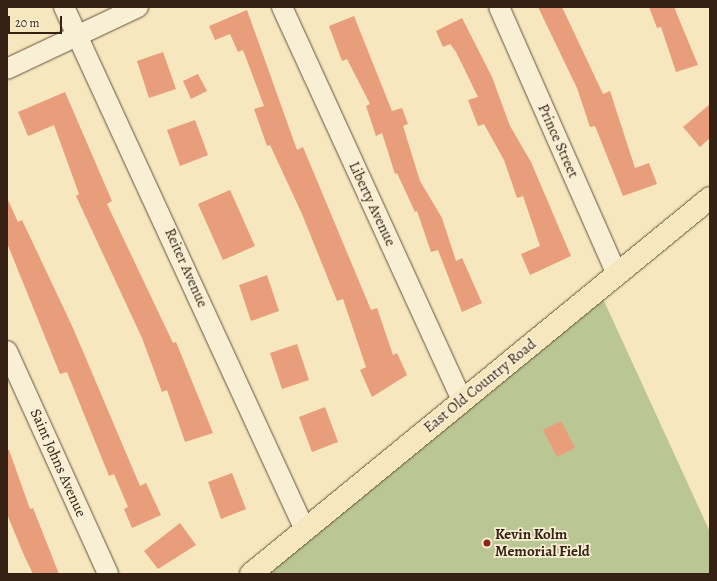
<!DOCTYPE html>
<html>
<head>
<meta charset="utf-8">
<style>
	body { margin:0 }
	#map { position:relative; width:717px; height:581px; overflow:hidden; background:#f6e7be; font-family:Alegreya,serif }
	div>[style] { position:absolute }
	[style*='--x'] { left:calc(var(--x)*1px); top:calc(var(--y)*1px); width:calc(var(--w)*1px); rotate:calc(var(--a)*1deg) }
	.green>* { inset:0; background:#bac693 }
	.building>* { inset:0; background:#e89d7b }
	.roads { filter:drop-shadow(0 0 1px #66523e) drop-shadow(0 0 1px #66523e) }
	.minor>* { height:20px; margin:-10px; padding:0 10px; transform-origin:10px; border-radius:10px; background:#f9efd5 }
	.primary>* { height:22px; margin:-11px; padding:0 11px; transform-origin:11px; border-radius:11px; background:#f6e7be }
	.dots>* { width:11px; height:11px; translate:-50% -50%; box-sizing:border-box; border:2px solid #f9efd5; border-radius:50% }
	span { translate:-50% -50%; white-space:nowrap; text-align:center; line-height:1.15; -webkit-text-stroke:3.5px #f9efd5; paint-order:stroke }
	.street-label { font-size:15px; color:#362114 }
	.poi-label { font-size:15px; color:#362114; font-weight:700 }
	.left { translate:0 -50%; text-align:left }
	.frame { position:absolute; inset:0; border:8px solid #362114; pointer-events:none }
	.scale { position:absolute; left:8px; top:16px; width:54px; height:18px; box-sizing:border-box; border:2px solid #362114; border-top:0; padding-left:5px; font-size:12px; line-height:14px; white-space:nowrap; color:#362114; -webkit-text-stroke:3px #f9efd5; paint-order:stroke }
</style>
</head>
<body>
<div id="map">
	<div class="green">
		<i style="clip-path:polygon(599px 290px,710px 532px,710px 574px,251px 574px)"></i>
	</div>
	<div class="building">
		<i style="clip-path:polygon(538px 7px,562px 7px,603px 94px,610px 91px,635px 168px,649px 163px,657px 184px,623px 196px,595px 126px,590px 127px,577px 88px)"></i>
		<i style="clip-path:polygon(649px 7px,674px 7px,698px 65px,676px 72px,661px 27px,657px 28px)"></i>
		<i style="clip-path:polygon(247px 10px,297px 150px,303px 147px,371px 310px,377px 308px,393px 355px,397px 353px,407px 375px,372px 397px,360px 370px,366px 367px,343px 299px,337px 301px,302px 214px,270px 145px,267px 146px,254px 109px,264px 106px,243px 50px,238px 52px,230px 34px,215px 40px,209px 26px)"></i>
		<i style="clip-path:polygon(354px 16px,392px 111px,402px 108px,408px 124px,403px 126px,420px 181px,442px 218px,456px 261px,462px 258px,482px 303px,462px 312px,438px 250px,431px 252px,417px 211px,415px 212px,397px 173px,395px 174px,382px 133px,376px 136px,366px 106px,370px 104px,347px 59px,342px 61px,329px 26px)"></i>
		<i style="clip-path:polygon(462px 18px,492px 77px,510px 126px,531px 162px,571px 256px,530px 275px,521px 254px,540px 246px,523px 196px,517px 198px,504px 160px,484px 124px,478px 126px,468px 100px,478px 97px,456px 52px,450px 44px,443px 47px,436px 31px)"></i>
		<i style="clip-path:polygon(163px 52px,176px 89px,149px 98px,137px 61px)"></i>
		<i style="clip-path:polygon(198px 74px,207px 91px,191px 99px,183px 81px)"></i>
		<i style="clip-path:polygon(65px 92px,112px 201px,107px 204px,173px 343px,176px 342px,213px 433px,185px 442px,167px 390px,162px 392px,142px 338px,76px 196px,79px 194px,54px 125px,28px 136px,18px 112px)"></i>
		<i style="clip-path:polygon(710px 104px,710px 138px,700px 147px,683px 127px)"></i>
		<i style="clip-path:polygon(195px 120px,208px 155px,180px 166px,167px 130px)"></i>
		<i style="clip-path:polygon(230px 190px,255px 246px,223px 260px,198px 204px)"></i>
		<i style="clip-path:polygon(7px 198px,18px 222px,22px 220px,73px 328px,140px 486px,146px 483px,161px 515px,132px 528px,124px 509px,128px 507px,114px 474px,109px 476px,67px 372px,60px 374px,7px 243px)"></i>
		<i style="clip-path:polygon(267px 275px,279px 311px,251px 321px,239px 285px)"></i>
		<i style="clip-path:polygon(297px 344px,309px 380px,282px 389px,270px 353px)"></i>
		<i style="clip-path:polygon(325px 407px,338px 442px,312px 452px,299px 417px)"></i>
		<i style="clip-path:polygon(561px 421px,575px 448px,557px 457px,543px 430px)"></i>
		<i style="clip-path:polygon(7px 450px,9px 450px,30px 509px,33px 508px,59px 574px,33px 574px,23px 553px,7px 514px)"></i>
		<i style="clip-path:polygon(232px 473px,246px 509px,221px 519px,208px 482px)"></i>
		<i style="clip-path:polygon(180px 523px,196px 545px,158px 569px,144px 551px)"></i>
	</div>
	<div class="roads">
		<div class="minor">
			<i style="--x:64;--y:7;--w:576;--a:65.26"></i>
			<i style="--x:282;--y:7;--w:432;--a:65.4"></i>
			<i style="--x:499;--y:7;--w:293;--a:66.2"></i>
			<i style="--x:7;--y:69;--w:145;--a:-25.3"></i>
			<i style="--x:7;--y:351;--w:245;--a:65.6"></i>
		</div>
		<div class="primary">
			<i style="--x:251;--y:574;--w:593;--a:-39.32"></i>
		</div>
	</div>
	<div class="dots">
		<i style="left:487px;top:543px;background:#8f2418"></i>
	</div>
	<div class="street-label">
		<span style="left:558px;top:141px;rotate:66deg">Prince Street</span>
		<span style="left:372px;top:204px;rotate:65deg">Liberty Avenue</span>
		<span style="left:186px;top:268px;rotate:66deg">Reiter Avenue</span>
		<span style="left:480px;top:386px;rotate:-39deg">East Old Country Road</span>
		<span style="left:58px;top:463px;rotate:66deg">Saint Johns Avenue</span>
	</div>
	<div class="poi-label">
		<span class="left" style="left:495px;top:543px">Kevin Kolm<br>Memorial Field</span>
	</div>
	<div class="frame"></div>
	<div class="scale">20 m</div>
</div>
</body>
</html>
